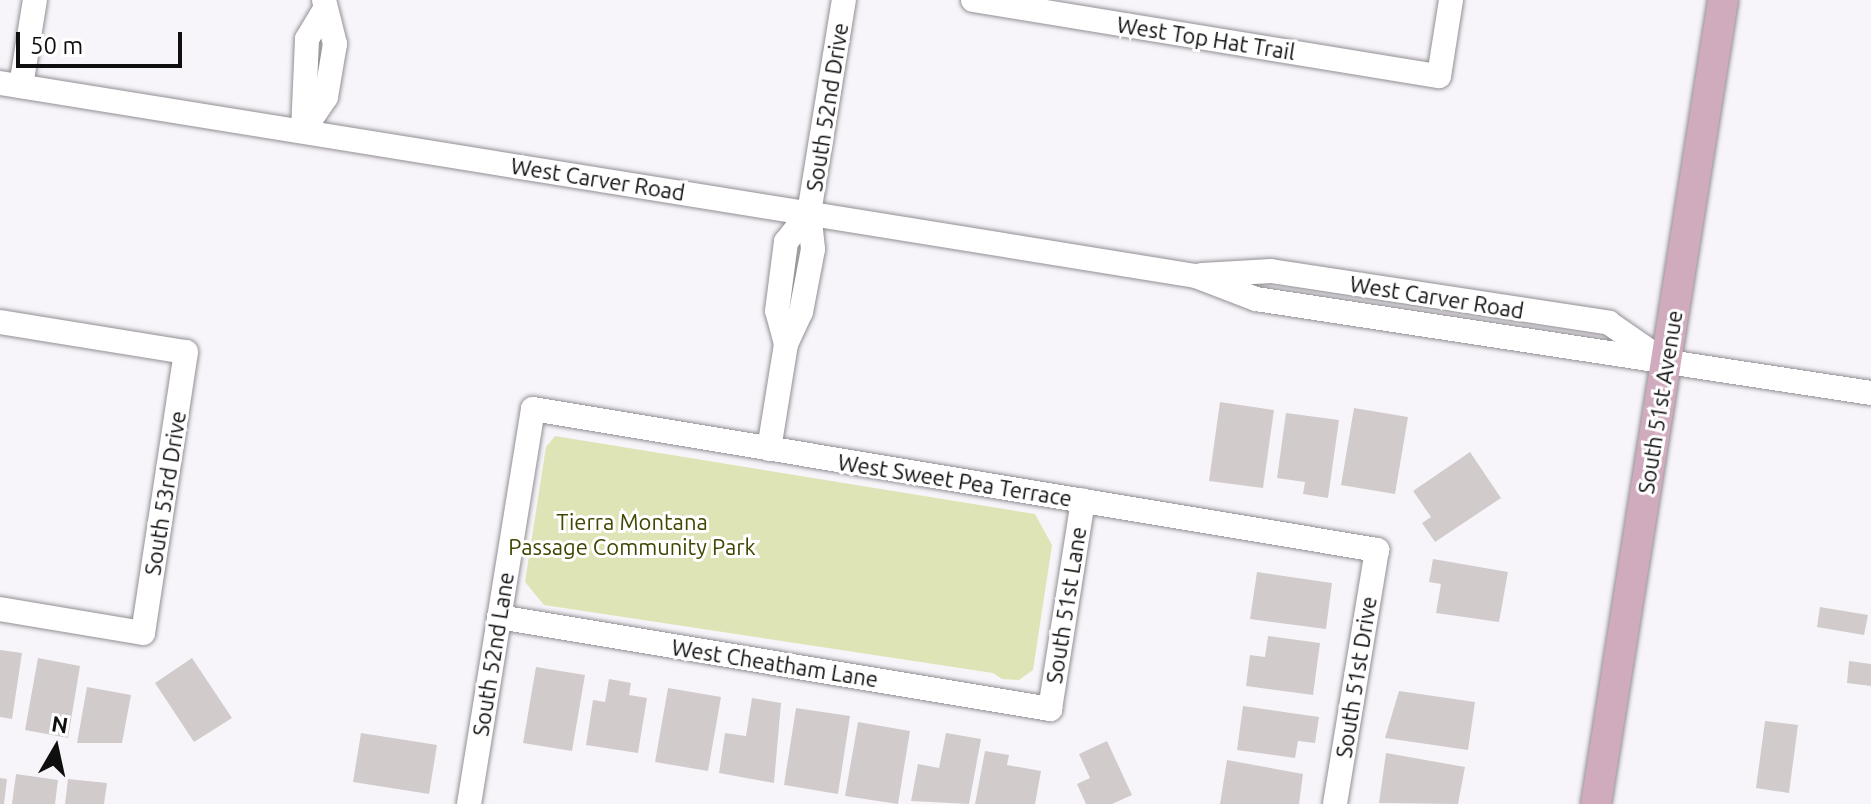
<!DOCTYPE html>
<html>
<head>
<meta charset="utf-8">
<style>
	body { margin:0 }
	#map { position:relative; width:1871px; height:804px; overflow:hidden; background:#f8f5fa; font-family:Ubuntu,sans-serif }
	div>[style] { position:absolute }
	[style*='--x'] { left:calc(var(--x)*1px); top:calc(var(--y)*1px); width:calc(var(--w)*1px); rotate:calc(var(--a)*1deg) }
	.green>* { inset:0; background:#dee4b5 }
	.building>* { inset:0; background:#d1cccb }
	.roads { filter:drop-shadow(0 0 2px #928f94) drop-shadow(0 0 2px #928f94) }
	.minor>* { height:24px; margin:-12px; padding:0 12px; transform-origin:12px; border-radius:12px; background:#fff }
	.major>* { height:30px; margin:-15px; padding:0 15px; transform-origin:15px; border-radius:15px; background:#d0aabd }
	span { translate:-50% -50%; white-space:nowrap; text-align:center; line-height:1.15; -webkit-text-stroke:6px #fff; paint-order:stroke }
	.street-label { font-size:22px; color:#0f0f10 }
	.park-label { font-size:22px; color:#414601 }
	.north { position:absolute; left:16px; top:708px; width:80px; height:80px; -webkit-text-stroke:6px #fff; paint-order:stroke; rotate:9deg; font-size:22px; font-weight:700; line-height:32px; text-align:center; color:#0f0f10 }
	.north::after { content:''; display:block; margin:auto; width:28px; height:36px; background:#0f0f10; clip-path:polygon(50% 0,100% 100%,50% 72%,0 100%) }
	.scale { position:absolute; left:16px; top:32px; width:166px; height:36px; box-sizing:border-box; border:4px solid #0f0f10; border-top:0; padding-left:10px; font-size:24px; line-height:28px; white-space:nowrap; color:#0f0f10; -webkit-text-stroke:6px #fff; paint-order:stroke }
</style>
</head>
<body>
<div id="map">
	<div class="green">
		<i style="clip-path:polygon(555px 436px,1035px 514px,1052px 545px,1033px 670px,1019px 680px,1002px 679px,993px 673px,544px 605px,525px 582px,546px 447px)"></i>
	</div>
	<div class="building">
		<i style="clip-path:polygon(1220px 402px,1274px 410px,1263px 488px,1209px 481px)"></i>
		<i style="clip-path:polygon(1354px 408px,1408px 417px,1395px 494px,1341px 485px)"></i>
		<i style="clip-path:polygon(1286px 413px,1339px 420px,1328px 498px,1303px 494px,1305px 482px,1277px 478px)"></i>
		<i style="clip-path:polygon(1470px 452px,1501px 498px,1435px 542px,1422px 523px,1431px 517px,1413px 491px)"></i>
		<i style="clip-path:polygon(1433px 559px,1508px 572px,1499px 622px,1436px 613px,1441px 584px,1429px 582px)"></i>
		<i style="clip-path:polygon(1257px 572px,1332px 583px,1326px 629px,1250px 619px)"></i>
		<i style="clip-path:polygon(1820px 607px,1868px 615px,1864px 635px,1817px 627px)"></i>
		<i style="clip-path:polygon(1268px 636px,1320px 643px,1313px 695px,1246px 686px,1250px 655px,1265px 657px)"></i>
		<i style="clip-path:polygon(0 650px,22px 653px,12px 719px,0 717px)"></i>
		<i style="clip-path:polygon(38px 658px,80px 666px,68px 738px,25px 730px)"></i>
		<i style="clip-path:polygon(192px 658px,232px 718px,194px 742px,155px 683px)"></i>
		<i style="clip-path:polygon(1849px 661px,1871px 664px,1871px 686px,1847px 683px)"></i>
		<i style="clip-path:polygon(536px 667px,585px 675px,572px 751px,523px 743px)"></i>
		<i style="clip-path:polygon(609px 679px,631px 683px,629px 695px,647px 698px,638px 753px,586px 745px,593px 700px,605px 702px)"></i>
		<i style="clip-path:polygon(87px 687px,131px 695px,122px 743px,77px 743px)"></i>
		<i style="clip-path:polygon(668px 688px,721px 697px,708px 771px,655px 762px)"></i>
		<i style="clip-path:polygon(1399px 691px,1475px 702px,1468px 750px,1385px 738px)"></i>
		<i style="clip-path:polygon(752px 698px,781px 703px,774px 783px,719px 773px,725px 733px,746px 736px)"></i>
		<i style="clip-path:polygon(1243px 706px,1319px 717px,1315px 743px,1298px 741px,1295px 758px,1237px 750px)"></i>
		<i style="clip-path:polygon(796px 708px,850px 716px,838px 794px,784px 785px)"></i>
		<i style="clip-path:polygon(1765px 721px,1798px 725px,1789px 793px,1756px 788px)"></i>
		<i style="clip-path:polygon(858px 722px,910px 731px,898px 804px,845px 796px)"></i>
		<i style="clip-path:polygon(361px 733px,437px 745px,429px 794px,353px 782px)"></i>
		<i style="clip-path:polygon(946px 733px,981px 739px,969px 804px,911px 801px,918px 764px,939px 768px)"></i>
		<i style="clip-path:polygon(1107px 741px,1132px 795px,1112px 804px,1086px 804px,1077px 784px,1090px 778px,1079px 754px)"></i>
		<i style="clip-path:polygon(985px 751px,1009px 755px,1007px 765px,1041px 771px,1035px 804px,975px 804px)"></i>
		<i style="clip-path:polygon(1386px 753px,1465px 767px,1458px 804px,1379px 803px)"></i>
		<i style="clip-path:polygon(1227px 760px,1303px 774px,1299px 804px,1220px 804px)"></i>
		<i style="clip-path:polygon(16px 774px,58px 780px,55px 804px,12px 804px)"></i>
		<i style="clip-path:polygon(0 778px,7px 779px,4px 804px,0 804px)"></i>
		<i style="clip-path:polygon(68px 779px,107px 783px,104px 804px,65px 804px)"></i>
	</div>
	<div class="roads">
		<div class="minor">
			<i style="--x:973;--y:0;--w:472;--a:9.3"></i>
			<i style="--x:1439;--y:76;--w:77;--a:-81"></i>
			<i style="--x:0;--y:83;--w:1211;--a:9.17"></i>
			<i style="--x:1196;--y:276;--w:64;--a:21"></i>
			<i style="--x:1256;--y:299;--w:622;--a:8.69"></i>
			<i style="--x:21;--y:86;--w:87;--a:-80.8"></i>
			<i style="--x:303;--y:131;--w:41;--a:-55.9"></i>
			<i style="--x:326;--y:97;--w:54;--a:-80.4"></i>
			<i style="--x:335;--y:44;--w:45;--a:-104"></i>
			<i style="--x:303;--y:131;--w:92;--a:-87.5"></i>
			<i style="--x:307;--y:39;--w:31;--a:-59"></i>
			<i style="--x:1202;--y:275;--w:69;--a:-3.3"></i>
			<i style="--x:1271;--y:271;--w:342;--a:8.7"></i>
			<i style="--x:1609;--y:323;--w:65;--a:34.9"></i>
			<i style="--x:0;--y:322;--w:188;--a:9.2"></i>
			<i style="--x:186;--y:352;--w:284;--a:98.7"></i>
			<i style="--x:143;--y:633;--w:145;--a:-170.5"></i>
			<i style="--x:786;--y:344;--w:34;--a:-105"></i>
			<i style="--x:777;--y:311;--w:70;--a:-82.6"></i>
			<i style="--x:786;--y:242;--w:37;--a:-52"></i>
			<i style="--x:769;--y:449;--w:106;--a:-80.8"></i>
			<i style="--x:786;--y:344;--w:35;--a:-65"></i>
			<i style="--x:801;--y:312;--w:64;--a:-79.2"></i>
			<i style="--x:813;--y:249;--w:36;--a:-96"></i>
			<i style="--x:809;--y:213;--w:216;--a:-80.7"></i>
			<i style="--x:499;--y:617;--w:559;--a:9.48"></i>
			<i style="--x:1050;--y:709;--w:211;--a:-81"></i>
			<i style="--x:469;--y:804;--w:400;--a:-80.8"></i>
			<i style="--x:533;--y:409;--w:856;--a:9.48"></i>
			<i style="--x:1377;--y:550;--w:257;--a:99.4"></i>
		</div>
		<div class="major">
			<i style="--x:1596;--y:804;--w:814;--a:-81.02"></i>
		</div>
	</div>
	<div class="street-label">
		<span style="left:1206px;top:38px;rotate:9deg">West Top Hat Trail</span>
		<span style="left:827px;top:107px;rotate:-81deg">South 52nd Drive</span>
		<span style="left:598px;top:179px;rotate:9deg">West Carver Road</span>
		<span style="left:1437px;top:297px;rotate:9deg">West Carver Road</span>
		<span style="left:1660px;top:402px;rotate:-81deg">South 51st Avenue</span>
		<span style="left:955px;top:480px;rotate:9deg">West Sweet Pea Terrace</span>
		<span style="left:165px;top:493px;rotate:-81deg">South 53rd Drive</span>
		<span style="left:1066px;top:605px;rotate:-81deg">South 51st Lane</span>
		<span style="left:493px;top:654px;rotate:-81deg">South 52nd Lane</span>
		<span style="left:775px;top:663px;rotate:9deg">West Cheatham Lane</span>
		<span style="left:1356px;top:677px;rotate:-81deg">South 51st Drive</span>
	</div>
	<div class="park-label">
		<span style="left:632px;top:534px">Tierra Montana<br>Passage Community Park</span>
	</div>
	<div class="north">N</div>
	<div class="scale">50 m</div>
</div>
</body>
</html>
